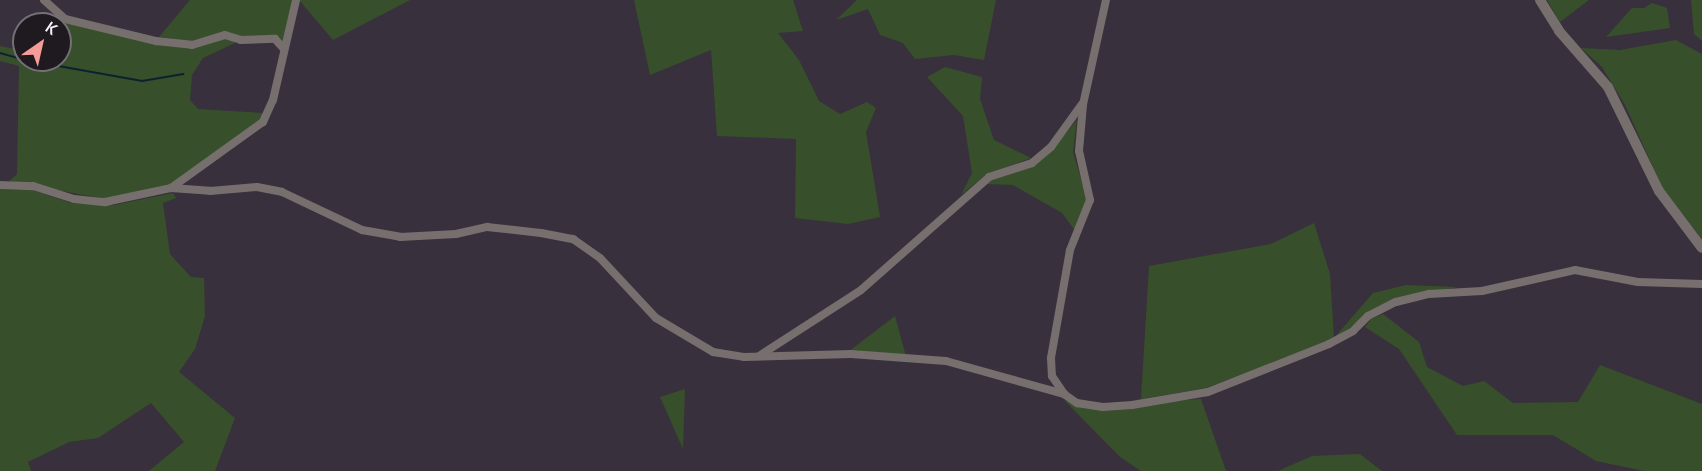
<!DOCTYPE html>
<html>
<head>
<meta charset="utf-8">
<style>
	body { margin:0 }
	#map { position:relative; width:1702px; height:471px; overflow:hidden; background:#38303c; font-family:Cabin,sans-serif }
	div>[style] { position:absolute }
	[style*='--x'] { left:calc(var(--x)*1px); top:calc(var(--y)*1px); width:calc(var(--w)*1px); rotate:calc(var(--a)*1deg) }
	.green>* { inset:0; background:#384f2b }
	.stream>* { height:2px; margin:-1px; padding:0 1px; transform-origin:1px; border-radius:1px; background:#0b232e }
	.minor>* { height:8px; margin:-4px; padding:0 4px; transform-origin:4px; border-radius:4px; background:#776e6e }
	.tertiary>* { height:10px; margin:-5px; padding:0 5px; transform-origin:5px; border-radius:5px; background:#776e6e }
	span { translate:-50% -50%; white-space:nowrap; text-align:center; line-height:1.15; -webkit-text-stroke:5px #1e1a1f; paint-order:stroke }
	.north { position:absolute; left:12px; top:12px; width:60px; height:60px; box-sizing:border-box; background:#1e1a1f; border:2px solid #757077; border-radius:50%; rotate:34deg; font-size:16px; font-weight:700; line-height:24px; text-align:center; color:#f7f2fa }
	.north::after { content:''; display:block; margin:auto; width:21px; height:27px; background:#f59b98; clip-path:polygon(50% 0,100% 100%,50% 72%,0 100%) }
</style>
</head>
<body>
<div id="map">
	<div class="green">
		<i style="clip-path:polygon(190px 0,296px 0,284px 45px,277px 37px,243px 37px,224px 32px,191px 41px,159px 37px)"></i>
		<i style="clip-path:polygon(299px 0,410px 0,333px 40px)"></i>
		<i style="clip-path:polygon(634px 0,793px 0,803px 31px,778px 33px,799px 60px,819px 101px,840px 114px,867px 102px,876px 108px,866px 132px,880px 217px,848px 224px,795px 218px,796px 139px,717px 136px,711px 50px,650px 75px)"></i>
		<i style="clip-path:polygon(857px 0,996px 0,984px 60px,954px 55px,915px 59px,903px 43px,880px 35px,868px 9px,836px 20px)"></i>
		<i style="clip-path:polygon(1547px 0,1589px 0,1560px 22px)"></i>
		<i style="clip-path:polygon(1691px 0,1702px 0,1702px 41px,1694px 34px)"></i>
		<i style="clip-path:polygon(1652px 3px,1667px 8px,1670px 28px,1606px 37px,1632px 8px,1644px 8px)"></i>
		<i style="clip-path:polygon(51px 15px,61px 22px,156px 44px,192px 48px,225px 38px,237px 42px,203px 58px,192px 75px,190px 100px,198px 109px,263px 113px,261px 120px,169px 186px,105px 199px,9px 181px,17px 174px,19px 66px,0 61px,0 46px,21px 50px,24px 47px,24px 60px,60px 60px,60px 24px,43px 24px)"></i>
		<i style="clip-path:polygon(1676px 40px,1702px 54px,1702px 239px,1662px 187px,1625px 105px,1602px 67px,1581px 48px,1620px 50px)"></i>
		<i style="clip-path:polygon(945px 67px,982px 77px,980px 99px,994px 140px,1031px 158px,987px 174px,961px 195px,972px 173px,963px 116px,927px 77px)"></i>
		<i style="clip-path:polygon(1077px 120px,1073px 152px,1087px 199px,1076px 232px,1062px 213px,1013px 185px,985px 184px,1053px 148px)"></i>
		<i style="clip-path:polygon(0 189px,32px 190px,71px 203px,114px 205px,173px 193px,176px 198px,163px 203px,170px 254px,191px 277px,204px 278px,205px 316px,195px 349px,179px 372px,235px 418px,215px 471px,149px 471px,184px 442px,151px 403px,98px 438px,69px 442px,28px 462px,31px 471px,0 471px)"></i>
		<i style="clip-path:polygon(1314px 223px,1330px 274px,1334px 338px,1373px 293px,1406px 285px,1458px 287px,1392px 299px,1333px 339px,1206px 388px,1141px 399px,1149px 266px,1271px 244px)"></i>
		<i style="clip-path:polygon(1383px 314px,1419px 342px,1427px 367px,1463px 386px,1484px 381px,1513px 403px,1578px 402px,1600px 365px,1702px 404px,1702px 471px,1644px 471px,1596px 461px,1553px 435px,1457px 435px,1399px 349px,1365px 327px,1371px 319px)"></i>
		<i style="clip-path:polygon(895px 316px,907px 360px,844px 355px)"></i>
		<i style="clip-path:polygon(685px 389px,683px 449px,660px 397px)"></i>
		<i style="clip-path:polygon(1201px 399px,1226px 471px,1141px 471px,1120px 457px,1064px 400px,1080px 406px)"></i>
		<i style="clip-path:polygon(1360px 454px,1382px 471px,1278px 471px,1312px 456px)"></i>
	</div>
	<div class="stream">
		<i style="--x:0;--y:53;--w:25;--a:16"></i>
		<i style="--x:25;--y:60;--w:119;--a:10.2"></i>
		<i style="--x:142;--y:81;--w:42;--a:-9.7"></i>
	</div>
	<div class="minor">
		<i style="--x:44;--y:0;--w:28;--a:42"></i>
		<i style="--x:65;--y:19;--w:94;--a:13.6"></i>
		<i style="--x:156;--y:41;--w:36;--a:6"></i>
		<i style="--x:192;--y:45;--w:34;--a:-17"></i>
		<i style="--x:225;--y:35;--w:17;--a:17"></i>
		<i style="--x:241;--y:40;--w:34;--a:-2"></i>
		<i style="--x:275;--y:39;--w:13;--a:48"></i>
		<i style="--x:1106;--y:0;--w:107;--a:102.4"></i>
		<i style="--x:1083;--y:105;--w:46;--a:95"></i>
		<i style="--x:1079;--y:151;--w:50;--a:77.3"></i>
		<i style="--x:1090;--y:200;--w:54;--a:111.8"></i>
		<i style="--x:1070;--y:250;--w:110;--a:100"></i>
		<i style="--x:1051;--y:358;--w:18;--a:87"></i>
		<i style="--x:1052;--y:376;--w:22;--a:56"></i>
		<i style="--x:1064;--y:394;--w:16;--a:35"></i>
		<i style="--x:1077;--y:403;--w:26;--a:9"></i>
		<i style="--x:1103;--y:407;--w:29;--a:-4"></i>
		<i style="--x:1132;--y:405;--w:77;--a:-9.7"></i>
		<i style="--x:1208;--y:392;--w:130;--a:-21.6"></i>
		<i style="--x:1329;--y:344;--w:27;--a:-28"></i>
		<i style="--x:1353;--y:331;--w:21;--a:-45"></i>
		<i style="--x:1368;--y:316;--w:31;--a:-27"></i>
		<i style="--x:1396;--y:302;--w:34;--a:-14"></i>
		<i style="--x:1429;--y:294;--w:53;--a:-3.2"></i>
		<i style="--x:1482;--y:291;--w:95;--a:-12.7"></i>
		<i style="--x:1575;--y:270;--w:64;--a:10.8"></i>
		<i style="--x:1638;--y:282;--w:64;--a:1.8"></i>
		<i style="--x:0;--y:185;--w:33;--a:2"></i>
		<i style="--x:33;--y:186;--w:43;--a:17.6"></i>
		<i style="--x:74;--y:199;--w:31;--a:6"></i>
		<i style="--x:105;--y:202;--w:67;--a:-12"></i>
		<i style="--x:171;--y:188;--w:39;--a:4"></i>
		<i style="--x:210;--y:191;--w:47;--a:-4.9"></i>
		<i style="--x:257;--y:187;--w:25;--a:11"></i>
		<i style="--x:282;--y:192;--w:89;--a:25.4"></i>
		<i style="--x:362;--y:230;--w:39;--a:10"></i>
		<i style="--x:400;--y:237;--w:56;--a:-3.1"></i>
		<i style="--x:456;--y:234;--w:32;--a:-13"></i>
		<i style="--x:487;--y:227;--w:54;--a:6.3"></i>
		<i style="--x:541;--y:233;--w:33;--a:11"></i>
		<i style="--x:573;--y:239;--w:33;--a:35"></i>
		<i style="--x:600;--y:258;--w:82;--a:47"></i>
		<i style="--x:656;--y:318;--w:66;--a:30.8"></i>
		<i style="--x:713;--y:352;--w:31;--a:9"></i>
		<i style="--x:744;--y:357;--w:107;--a:-1.6"></i>
		<i style="--x:851;--y:354;--w:95;--a:4.2"></i>
		<i style="--x:946;--y:361;--w:123;--a:15.6"></i>
		<i style="--x:171;--y:188;--w:113;--a:-35.7"></i>
		<i style="--x:263;--y:122;--w:24;--a:-66"></i>
		<i style="--x:273;--y:100;--w:103;--a:-77"></i>
		<i style="--x:759;--y:356;--w:121;--a:-32.9"></i>
		<i style="--x:861;--y:290;--w:171;--a:-41.4"></i>
		<i style="--x:989;--y:177;--w:45;--a:-18"></i>
		<i style="--x:1032;--y:163;--w:25;--a:-40"></i>
		<i style="--x:1051;--y:147;--w:53;--a:-54.2"></i>
	</div>
	<div class="tertiary">
		<i style="--x:1540;--y:0;--w:36;--a:58"></i>
		<i style="--x:1559;--y:31;--w:74;--a:48.8"></i>
		<i style="--x:1608;--y:87;--w:116;--a:63.9"></i>
		<i style="--x:1659;--y:191;--w:71;--a:53"></i>
	</div>
	<div class="north">K</div>
</div>
</body>
</html>
